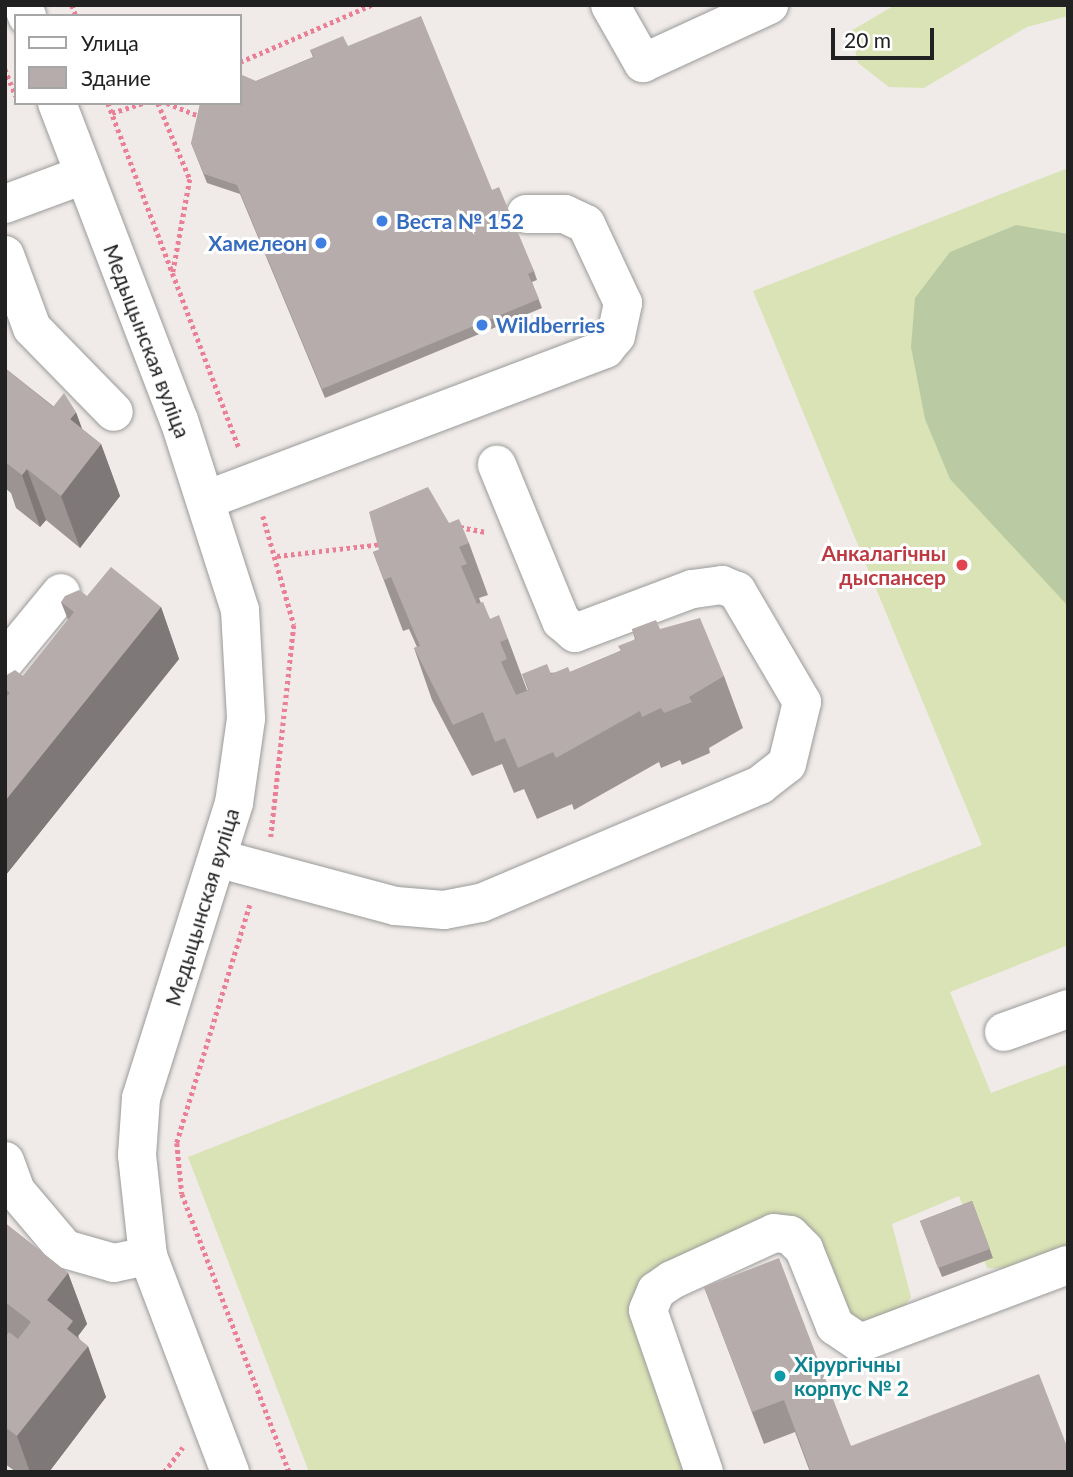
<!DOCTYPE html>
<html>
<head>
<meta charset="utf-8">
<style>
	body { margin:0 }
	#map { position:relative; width:1073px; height:1477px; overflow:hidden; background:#f0ebe8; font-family:Lato,sans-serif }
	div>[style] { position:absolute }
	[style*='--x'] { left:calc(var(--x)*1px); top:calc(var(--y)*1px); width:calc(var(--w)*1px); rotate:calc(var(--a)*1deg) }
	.grass>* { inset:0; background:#dae3b5 }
	.forest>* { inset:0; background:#bacaa2 }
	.path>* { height:4.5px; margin-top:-2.25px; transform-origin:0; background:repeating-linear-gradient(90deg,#ea7f95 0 3.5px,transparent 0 7px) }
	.roads { filter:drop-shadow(0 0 2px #9b9b9b) drop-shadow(0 0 2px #9b9b9b) }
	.minor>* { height:38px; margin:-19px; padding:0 19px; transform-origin:19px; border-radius:19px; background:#fff }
	.wall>* { inset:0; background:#9c9493 }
	.shaded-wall>* { inset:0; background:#7f7878 }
	.building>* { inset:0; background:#b5acab }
	.dots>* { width:19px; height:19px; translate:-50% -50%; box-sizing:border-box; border:4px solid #fff; border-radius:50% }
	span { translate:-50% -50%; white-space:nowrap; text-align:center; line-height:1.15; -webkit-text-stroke:6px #fff; paint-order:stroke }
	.shop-label { font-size:21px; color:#366cbe; font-weight:700 }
	.left { translate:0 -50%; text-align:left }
	.right { translate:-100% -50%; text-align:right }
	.street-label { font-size:21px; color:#212121 }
	.health-label { font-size:21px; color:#be3a42; font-weight:700 }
	.culture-label { font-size:21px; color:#0d838f; font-weight:700 }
	.frame { position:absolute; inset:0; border:7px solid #212121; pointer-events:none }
	.legend { position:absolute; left:14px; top:14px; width:228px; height:91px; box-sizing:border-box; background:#fff; border:2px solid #a6a6a6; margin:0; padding:9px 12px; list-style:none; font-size:21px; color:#212121 }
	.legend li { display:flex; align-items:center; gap:14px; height:35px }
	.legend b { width:35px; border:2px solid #a6a6a6 }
	.scale { position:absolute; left:831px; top:28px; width:103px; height:32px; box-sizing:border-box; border:4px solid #212121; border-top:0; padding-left:9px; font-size:21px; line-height:24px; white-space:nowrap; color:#212121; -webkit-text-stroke:5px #fff; paint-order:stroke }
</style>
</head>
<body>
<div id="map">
	<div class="grass">
		<i style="clip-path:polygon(895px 5px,1068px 5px,1068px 16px,1027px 27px,924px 88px,889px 87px,858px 63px,851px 31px)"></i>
		<i style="clip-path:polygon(1068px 168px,1068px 945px,950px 992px,991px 1093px,1068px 1064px,1068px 1250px,1019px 1269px,987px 1268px,959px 1196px,892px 1224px,911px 1297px,901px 1311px,867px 1324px,846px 1318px,801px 1219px,648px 1287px,685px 1467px,681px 1472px,309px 1472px,188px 1157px,982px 845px,753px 291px)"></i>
	</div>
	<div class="forest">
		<i style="clip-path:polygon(1016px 225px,1068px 234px,1068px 606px,950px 479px,925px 419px,911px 347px,915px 298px,950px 252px)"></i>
	</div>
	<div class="path">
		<i style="--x:72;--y:5;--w:12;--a:70"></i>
		<i style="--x:240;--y:62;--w:143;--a:-23.5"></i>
		<i style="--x:5;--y:69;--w:29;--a:68"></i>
		<i style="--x:108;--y:103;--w:369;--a:69.2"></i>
		<i style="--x:158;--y:103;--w:82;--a:67.2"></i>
		<i style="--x:190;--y:179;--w:96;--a:100.3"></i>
		<i style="--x:167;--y:103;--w:38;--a:22"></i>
		<i style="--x:112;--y:113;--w:33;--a:-18"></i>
		<i style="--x:263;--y:516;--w:113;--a:74.1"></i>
		<i style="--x:294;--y:625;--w:213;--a:96.2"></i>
		<i style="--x:460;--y:527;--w:25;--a:11"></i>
		<i style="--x:277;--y:556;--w:107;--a:-6.5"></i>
		<i style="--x:250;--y:905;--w:249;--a:107.1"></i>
		<i style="--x:177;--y:1143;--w:51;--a:84.4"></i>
		<i style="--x:182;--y:1194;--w:298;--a:68.9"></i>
		<i style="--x:164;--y:1472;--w:31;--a:-53"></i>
	</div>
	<div class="roads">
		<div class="minor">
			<i style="--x:23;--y:5;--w:12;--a:70"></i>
			<i style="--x:610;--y:5;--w:67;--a:60.4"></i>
			<i style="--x:643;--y:63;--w:139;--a:-24.7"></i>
			<i style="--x:57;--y:103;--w:340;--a:69"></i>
			<i style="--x:179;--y:420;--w:200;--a:72.2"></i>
			<i style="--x:240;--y:610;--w:109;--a:86.8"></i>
			<i style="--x:246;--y:719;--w:85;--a:98.1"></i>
			<i style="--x:234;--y:803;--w:309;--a:107.5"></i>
			<i style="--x:141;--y:1098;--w:57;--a:94"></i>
			<i style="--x:137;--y:1155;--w:102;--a:83.8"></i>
			<i style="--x:148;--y:1256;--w:231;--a:69.2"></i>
			<i style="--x:5;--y:204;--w:83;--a:-20.4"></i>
			<i style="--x:5;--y:255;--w:78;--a:69.7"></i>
			<i style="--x:32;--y:328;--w:117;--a:45.7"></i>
			<i style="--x:206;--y:500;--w:427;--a:-20.7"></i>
			<i style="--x:605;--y:349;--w:17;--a:-50"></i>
			<i style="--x:616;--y:336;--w:34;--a:-78"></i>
			<i style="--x:623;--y:303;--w:87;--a:-115.1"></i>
			<i style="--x:586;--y:224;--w:23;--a:-155"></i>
			<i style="--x:565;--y:214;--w:39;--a:180"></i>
			<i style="--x:5;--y:661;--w:88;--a:-50.5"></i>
			<i style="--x:220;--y:859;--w:182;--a:15"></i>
			<i style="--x:396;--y:906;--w:48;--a:4.8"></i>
			<i style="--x:444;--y:910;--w:38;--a:-11"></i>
			<i style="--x:481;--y:903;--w:303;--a:-22.9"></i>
			<i style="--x:760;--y:785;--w:34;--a:-38"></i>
			<i style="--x:787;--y:764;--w:64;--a:-76.4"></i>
			<i style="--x:802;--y:702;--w:129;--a:-120.4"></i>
			<i style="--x:737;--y:591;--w:16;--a:-158"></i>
			<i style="--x:722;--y:585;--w:30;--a:172"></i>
			<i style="--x:692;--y:589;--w:125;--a:159.4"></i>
			<i style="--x:575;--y:633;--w:18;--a:-139"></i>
			<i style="--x:561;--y:621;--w:169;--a:-112.3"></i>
			<i style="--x:1004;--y:1032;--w:68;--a:-19.8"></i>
			<i style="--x:5;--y:1161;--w:32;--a:70"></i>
			<i style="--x:16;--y:1191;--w:76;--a:49.8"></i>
			<i style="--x:65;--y:1249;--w:51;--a:15.9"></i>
			<i style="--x:114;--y:1263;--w:35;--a:-12"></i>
			<i style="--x:704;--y:1472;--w:171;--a:-109.1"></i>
			<i style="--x:648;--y:1310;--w:21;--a:-67"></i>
			<i style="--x:656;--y:1291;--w:19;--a:-35"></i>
			<i style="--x:672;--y:1280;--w:112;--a:-24.7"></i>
			<i style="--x:774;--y:1233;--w:16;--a:7"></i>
			<i style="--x:790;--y:1235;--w:20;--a:45"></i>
			<i style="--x:804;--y:1249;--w:83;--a:68.1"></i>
			<i style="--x:835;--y:1326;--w:30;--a:34"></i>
			<i style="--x:860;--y:1343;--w:222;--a:-20.6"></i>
		</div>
	</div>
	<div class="wall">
		<i style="clip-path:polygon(348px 46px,492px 190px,534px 271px,537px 280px,532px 282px,542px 308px,325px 398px,240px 194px,207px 183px,191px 143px,256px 81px,313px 57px,310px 50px)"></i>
		<i style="clip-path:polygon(5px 368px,101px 444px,120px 496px,80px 548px,46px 520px,40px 527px,16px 508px,11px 493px,5px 488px)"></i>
		<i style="clip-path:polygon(449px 523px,469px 543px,488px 595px,479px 598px,481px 603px,490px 619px,508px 639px,527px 690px,528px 690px,522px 674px,570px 672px,620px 651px,635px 639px,632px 629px,660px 629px,724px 676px,743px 728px,709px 748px,710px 753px,682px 765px,680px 760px,661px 768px,659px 762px,574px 810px,572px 804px,537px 819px,524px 789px,514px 793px,502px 764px,472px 776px,432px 700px,414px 648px,417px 647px,409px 629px,403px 631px,373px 552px)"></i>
		<i style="clip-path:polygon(87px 596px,161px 607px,179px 659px,5px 876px,5px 676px,23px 676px,68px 620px,61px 602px)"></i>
		<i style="clip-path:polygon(972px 1201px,993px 1258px,942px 1277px,920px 1221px)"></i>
		<i style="clip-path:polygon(5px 1223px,68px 1273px,87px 1324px,78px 1336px,106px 1397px,49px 1472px,16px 1472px,5px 1464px)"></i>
		<i style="clip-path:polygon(704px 1287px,851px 1446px,1068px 1472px,810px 1472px,795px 1432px,764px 1444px)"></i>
	</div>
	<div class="shaded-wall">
		<i style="clip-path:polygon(76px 412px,92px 456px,101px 444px,120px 496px,80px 548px,61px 496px,70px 419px)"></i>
		<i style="clip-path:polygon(27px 469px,46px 520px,40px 527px,22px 475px)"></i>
		<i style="clip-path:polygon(161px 607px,179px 659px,5px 876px,5px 801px)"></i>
		<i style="clip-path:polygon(68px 1273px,87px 1324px,78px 1336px,84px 1351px,88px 1346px,106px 1397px,49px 1472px,30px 1472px,17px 1436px,47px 1300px)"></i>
	</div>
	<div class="building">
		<i style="clip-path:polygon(421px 16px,492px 190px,499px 187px,534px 271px,528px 274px,539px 299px,322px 389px,237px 185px,204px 174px,191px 143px,200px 103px,240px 103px,240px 74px,256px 81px,314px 57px,310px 50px,343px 36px,348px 46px)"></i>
		<i style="clip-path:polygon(5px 368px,53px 407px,64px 393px,76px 412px,70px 419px,101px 444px,61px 496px,27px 469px,22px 475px,5px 462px)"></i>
		<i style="clip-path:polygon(428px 487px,449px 523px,459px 519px,469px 543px,459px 547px,467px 564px,461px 566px,477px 604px,483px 602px,490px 619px,499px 615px,508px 639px,500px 642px,507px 659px,501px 662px,516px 695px,529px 690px,522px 674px,547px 664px,551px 674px,568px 667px,570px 672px,621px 651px,618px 646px,636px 639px,632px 629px,656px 620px,660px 629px,700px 618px,724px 676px,689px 697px,692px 702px,664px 713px,661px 708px,642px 717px,640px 711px,556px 758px,553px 752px,518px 768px,505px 738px,495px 742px,483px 712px,453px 725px,414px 648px,420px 646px,391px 577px,384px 580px,373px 552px,379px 550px,369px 512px)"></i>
		<i style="clip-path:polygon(111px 567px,161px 607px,5px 801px,5px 698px,10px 693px,5px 689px,5px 676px,15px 670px,23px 676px,74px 612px,61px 602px,65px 596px,79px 590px,87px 596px)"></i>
		<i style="clip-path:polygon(972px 1201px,990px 1249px,938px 1268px,920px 1221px)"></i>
		<i style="clip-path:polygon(5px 1223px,68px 1273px,47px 1300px,73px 1321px,67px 1329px,88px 1346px,17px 1436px,5px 1427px,5px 1338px,9px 1332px,18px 1339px,31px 1322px,5px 1302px)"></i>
		<i style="clip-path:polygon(779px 1258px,851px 1446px,1039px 1374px,1068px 1449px,1068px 1472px,811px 1472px,784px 1400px,752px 1412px,704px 1287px)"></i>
	</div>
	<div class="dots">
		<i style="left:382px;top:221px;background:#3f7fe0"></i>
		<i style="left:321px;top:243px;background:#3f7fe0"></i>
		<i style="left:482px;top:325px;background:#3f7fe0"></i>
		<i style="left:962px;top:565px;background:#e0444e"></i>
		<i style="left:780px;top:1376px;background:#0f9aa8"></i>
	</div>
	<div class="shop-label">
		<span class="left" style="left:396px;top:221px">Веста № 152</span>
		<span class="right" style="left:307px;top:243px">Хамелеон</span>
		<span class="left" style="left:496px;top:325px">Wildberries</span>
	</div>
	<div class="street-label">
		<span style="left:147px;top:341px;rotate:69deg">Медыцынская вуліца</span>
		<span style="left:202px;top:907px;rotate:-73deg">Медыцынская вуліца</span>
	</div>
	<div class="health-label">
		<span class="right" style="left:946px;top:565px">Анкалагічны<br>дыспансер</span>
	</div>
	<div class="culture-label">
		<span class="left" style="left:794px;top:1376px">Хірургічны<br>корпус № 2</span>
	</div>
	<div class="frame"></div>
	<ul class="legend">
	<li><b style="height:9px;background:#fff"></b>Улица</li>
	<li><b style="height:19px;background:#b5acab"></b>Здание</li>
	</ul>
	<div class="scale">20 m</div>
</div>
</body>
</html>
